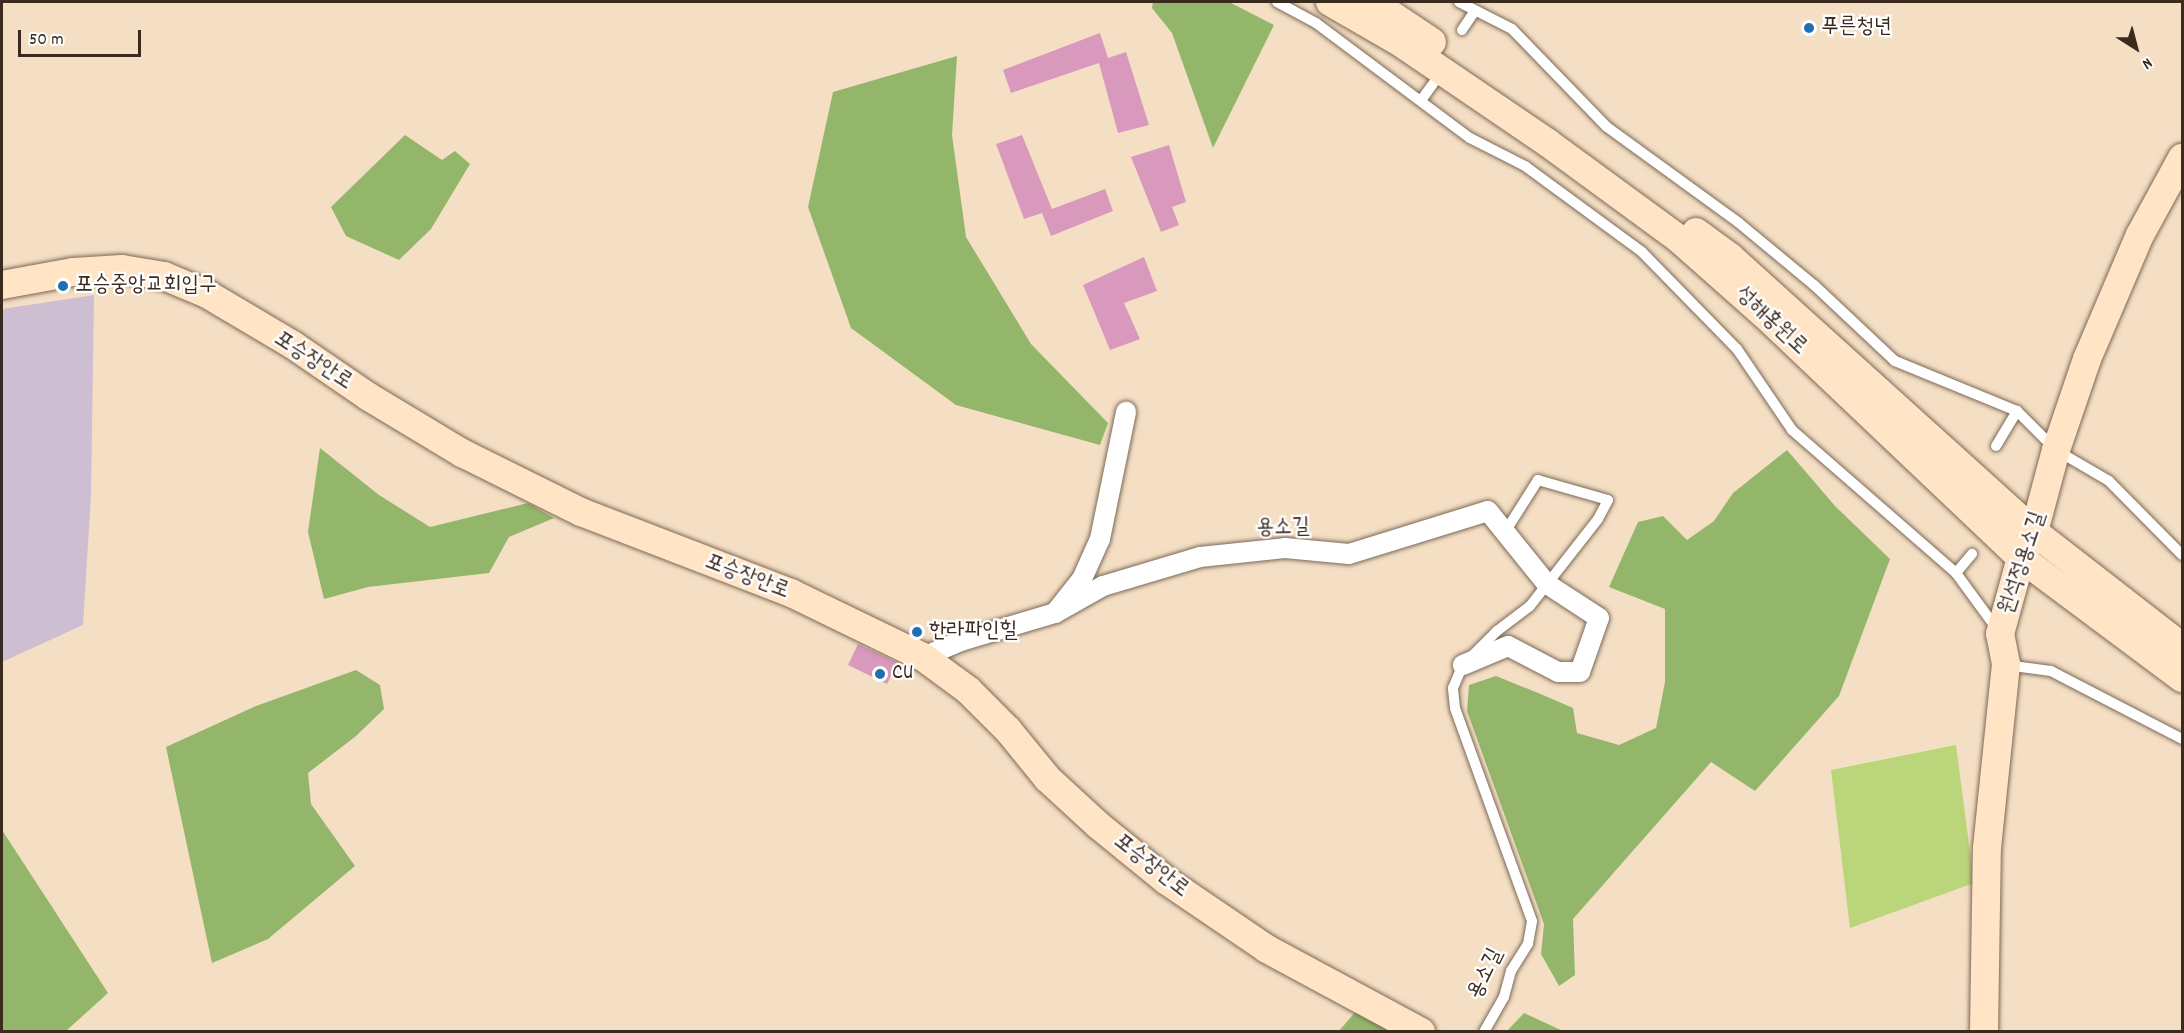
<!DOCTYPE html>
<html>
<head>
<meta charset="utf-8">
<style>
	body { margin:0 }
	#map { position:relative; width:2184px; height:1033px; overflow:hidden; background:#f5dfc4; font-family:Dekko,"Poor Story",sans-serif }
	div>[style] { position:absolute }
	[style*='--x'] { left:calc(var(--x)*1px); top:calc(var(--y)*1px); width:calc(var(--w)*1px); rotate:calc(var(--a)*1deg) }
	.industrial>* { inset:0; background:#cebed1 }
	.green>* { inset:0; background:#bad57a }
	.forest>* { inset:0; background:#93b66a }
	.building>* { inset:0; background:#d899bc }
	.roads { filter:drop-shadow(0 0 2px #7c6958) drop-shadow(0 0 2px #7c6958) }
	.lane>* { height:10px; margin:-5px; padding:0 5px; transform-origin:5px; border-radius:5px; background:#fff }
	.street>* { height:20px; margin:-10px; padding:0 10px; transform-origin:10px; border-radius:10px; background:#fff }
	.secondary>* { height:28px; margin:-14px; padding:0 14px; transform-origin:14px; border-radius:14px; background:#ffe4c6 }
	.dots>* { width:16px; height:16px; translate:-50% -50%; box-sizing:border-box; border:3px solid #fff; border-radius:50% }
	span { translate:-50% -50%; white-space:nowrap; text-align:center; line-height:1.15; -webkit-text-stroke:4.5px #fff; paint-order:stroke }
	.poi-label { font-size:22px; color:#3b2a1e }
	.left { translate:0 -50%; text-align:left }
	.street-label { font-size:22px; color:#3b2a1e }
	.frame { position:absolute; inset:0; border:3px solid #3b2a1e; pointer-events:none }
	.north { position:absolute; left:2106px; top:18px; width:60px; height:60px; -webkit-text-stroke:4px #fff; paint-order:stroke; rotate:144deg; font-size:16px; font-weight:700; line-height:24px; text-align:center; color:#3b2a1e }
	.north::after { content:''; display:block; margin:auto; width:21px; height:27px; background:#3b2a1e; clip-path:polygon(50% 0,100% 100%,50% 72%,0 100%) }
	.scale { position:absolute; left:18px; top:30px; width:123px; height:27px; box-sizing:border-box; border:3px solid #3b2a1e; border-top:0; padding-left:8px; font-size:18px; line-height:21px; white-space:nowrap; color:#3b2a1e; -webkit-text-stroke:4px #fff; paint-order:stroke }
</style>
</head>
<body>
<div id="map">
	<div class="industrial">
		<i style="clip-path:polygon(94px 295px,91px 496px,83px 625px,2px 662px,2px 309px)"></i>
	</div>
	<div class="green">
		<i style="clip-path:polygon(1956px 745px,1974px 883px,1850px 928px,1831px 770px)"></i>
	</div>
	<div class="forest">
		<i style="clip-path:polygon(1153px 2px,1229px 2px,1274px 25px,1213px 148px,1172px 33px,1152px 8px)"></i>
		<i style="clip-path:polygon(957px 56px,952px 135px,966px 237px,1031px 344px,1108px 423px,1100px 445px,956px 405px,851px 328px,808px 207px,833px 92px)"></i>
		<i style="clip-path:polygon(405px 135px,442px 160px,455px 151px,470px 164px,431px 229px,399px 260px,346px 236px,331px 207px)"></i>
		<i style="clip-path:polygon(320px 448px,379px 495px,430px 527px,528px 503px,554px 518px,509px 537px,489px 573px,368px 587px,324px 599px,308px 532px)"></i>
		<i style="clip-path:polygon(1787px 450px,1835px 506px,1890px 559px,1839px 696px,1755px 791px,1711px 762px,1573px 919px,1575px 975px,1559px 986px,1541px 954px,1544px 924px,1467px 711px,1469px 685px,1496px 676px,1543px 695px,1573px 708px,1577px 733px,1619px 745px,1656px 728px,1665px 682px,1665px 609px,1609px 587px,1638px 522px,1663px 516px,1687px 540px,1714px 521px,1733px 493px)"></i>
		<i style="clip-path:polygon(356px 670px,380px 685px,384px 709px,356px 736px,308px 773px,311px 804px,355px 866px,268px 939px,212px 963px,166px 747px,256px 706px)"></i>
		<i style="clip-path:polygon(2px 830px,108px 993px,66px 1031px,2px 1031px)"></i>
		<i style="clip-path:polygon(1357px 1010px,1394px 1032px,1338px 1032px)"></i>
		<i style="clip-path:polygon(1524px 1013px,1563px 1031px,1507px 1031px)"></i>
	</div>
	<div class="building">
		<i style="clip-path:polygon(1100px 33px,1108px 58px,1126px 52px,1149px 125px,1118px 133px,1099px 63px,1011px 93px,1003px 70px)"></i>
		<i style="clip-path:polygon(1022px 135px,1052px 209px,1105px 189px,1113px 211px,1051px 236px,1042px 213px,1024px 219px,996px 144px)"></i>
		<i style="clip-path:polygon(1169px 145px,1186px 202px,1172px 207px,1179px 225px,1161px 232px,1131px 157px)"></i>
		<i style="clip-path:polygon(1144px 257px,1157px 291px,1124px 303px,1140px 339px,1110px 350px,1083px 285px)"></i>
		<i style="clip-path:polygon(858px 644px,898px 663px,887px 684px,848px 665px)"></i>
	</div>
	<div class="roads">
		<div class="lane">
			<i style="--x:1277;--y:2;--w:44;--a:28.3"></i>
			<i style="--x:1316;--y:23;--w:192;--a:36.8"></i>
			<i style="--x:1470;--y:138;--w:62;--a:27"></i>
			<i style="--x:1525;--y:166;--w:145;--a:36.3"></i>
			<i style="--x:1642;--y:252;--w:136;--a:45.6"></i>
			<i style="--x:1737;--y:349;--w:98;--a:55.8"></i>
			<i style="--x:1792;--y:430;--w:218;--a:41.1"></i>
			<i style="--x:1956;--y:573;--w:69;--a:53.8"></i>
			<i style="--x:1459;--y:2;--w:59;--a:27"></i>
			<i style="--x:1512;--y:29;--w:136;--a:45.9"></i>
			<i style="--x:1607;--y:127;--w:163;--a:36"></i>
			<i style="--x:1739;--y:223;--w:97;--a:39.6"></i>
			<i style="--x:1814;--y:285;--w:111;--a:43.2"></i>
			<i style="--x:1895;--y:361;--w:132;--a:22.3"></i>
			<i style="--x:2017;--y:411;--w:55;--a:45"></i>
			<i style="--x:2056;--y:450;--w:61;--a:30.3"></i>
			<i style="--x:2109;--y:481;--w:104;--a:45.4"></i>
			<i style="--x:1462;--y:30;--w:22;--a:-56"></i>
			<i style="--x:1422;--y:99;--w:19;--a:-54"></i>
			<i style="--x:1996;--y:446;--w:41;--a:-59"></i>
			<i style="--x:1956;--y:573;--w:25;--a:-50"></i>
			<i style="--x:2006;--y:665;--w:45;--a:7.6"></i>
			<i style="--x:2051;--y:671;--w:148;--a:27.4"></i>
			<i style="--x:1484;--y:1032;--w:40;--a:-60.3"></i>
			<i style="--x:1504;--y:997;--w:27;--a:-75"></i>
			<i style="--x:1511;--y:971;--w:32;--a:-58"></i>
			<i style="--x:1528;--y:944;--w:23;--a:-80"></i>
			<i style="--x:1532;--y:921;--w:226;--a:-109.9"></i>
			<i style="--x:1455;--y:708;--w:20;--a:-96"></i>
			<i style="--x:1453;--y:688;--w:25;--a:-67"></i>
			<i style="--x:1463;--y:665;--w:48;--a:-45"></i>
			<i style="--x:1497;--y:631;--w:41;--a:-37.1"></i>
			<i style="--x:1530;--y:606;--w:110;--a:-52"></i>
			<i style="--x:1598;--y:519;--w:21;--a:-62"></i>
			<i style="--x:1608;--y:500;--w:73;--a:-164.1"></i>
			<i style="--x:1538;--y:480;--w:62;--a:122.4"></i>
		</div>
		<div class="street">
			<i style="--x:1055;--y:613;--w:55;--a:-29.4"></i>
			<i style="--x:1103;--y:586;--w:101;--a:-16.6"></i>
			<i style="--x:1200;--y:557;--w:85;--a:-6"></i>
			<i style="--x:1285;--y:548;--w:64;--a:5.4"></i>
			<i style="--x:1349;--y:554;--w:145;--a:-17.2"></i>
			<i style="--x:1488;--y:511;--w:94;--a:51.1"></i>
			<i style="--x:1547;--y:584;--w:62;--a:33.2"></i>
			<i style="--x:1599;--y:618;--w:57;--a:109.4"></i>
			<i style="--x:1580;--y:672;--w:22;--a:180"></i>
			<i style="--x:1558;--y:672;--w:56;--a:-152.5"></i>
			<i style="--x:1508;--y:646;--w:49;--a:157.1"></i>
			<i style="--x:923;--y:657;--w:41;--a:-22.8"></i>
			<i style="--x:961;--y:641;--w:98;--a:-16.6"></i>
			<i style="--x:1055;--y:613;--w:43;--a:-51.5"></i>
			<i style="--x:1082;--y:579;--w:44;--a:-65.8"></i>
			<i style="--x:1100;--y:539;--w:130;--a:-78.4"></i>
		</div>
		<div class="secondary">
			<i style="--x:1330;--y:2;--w:82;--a:30"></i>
			<i style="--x:1401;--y:43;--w:178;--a:34.2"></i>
			<i style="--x:1548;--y:143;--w:162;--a:36.2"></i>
			<i style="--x:1679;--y:239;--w:115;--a:41.5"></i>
			<i style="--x:1765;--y:315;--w:353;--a:43.5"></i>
			<i style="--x:2021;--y:558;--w:201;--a:36.7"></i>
			<i style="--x:1372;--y:2;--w:72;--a:33.7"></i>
			<i style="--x:1696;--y:232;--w:42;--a:36.3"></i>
			<i style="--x:1730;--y:257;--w:410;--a:42.1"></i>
			<i style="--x:2034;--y:532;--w:187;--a:37.8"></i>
			<i style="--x:2;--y:285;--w:72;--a:-10.4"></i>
			<i style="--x:73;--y:272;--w:49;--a:-3.5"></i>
			<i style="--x:122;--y:269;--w:43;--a:9.5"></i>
			<i style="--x:164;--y:276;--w:47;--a:22.7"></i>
			<i style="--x:207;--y:294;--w:100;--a:30.7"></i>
			<i style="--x:293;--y:345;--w:92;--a:34.4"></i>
			<i style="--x:369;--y:397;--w:109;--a:31.1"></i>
			<i style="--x:462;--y:453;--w:133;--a:26.4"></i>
			<i style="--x:581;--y:512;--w:225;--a:21.1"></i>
			<i style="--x:791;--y:593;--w:147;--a:25.9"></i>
			<i style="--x:923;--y:657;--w:56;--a:36.3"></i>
			<i style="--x:968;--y:690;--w:57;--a:45"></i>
			<i style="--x:1008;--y:730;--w:63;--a:50.8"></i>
			<i style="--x:1048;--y:779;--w:68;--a:42.6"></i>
			<i style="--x:1098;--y:825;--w:89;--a:39.1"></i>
			<i style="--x:1167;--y:881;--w:121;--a:34.2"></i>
			<i style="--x:1267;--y:949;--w:175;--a:28.3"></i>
			<i style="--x:1984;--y:1032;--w:184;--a:-89.1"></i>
			<i style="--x:1987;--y:848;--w:185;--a:-84.1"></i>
			<i style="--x:2006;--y:664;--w:31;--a:-101"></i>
			<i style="--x:2000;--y:634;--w:79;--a:-74.6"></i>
			<i style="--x:2021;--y:558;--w:29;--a:-63"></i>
			<i style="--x:2034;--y:532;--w:85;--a:-75"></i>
			<i style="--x:2056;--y:450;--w:96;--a:-71.2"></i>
			<i style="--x:2087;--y:359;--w:135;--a:-66.9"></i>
			<i style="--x:2140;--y:235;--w:88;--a:-61.4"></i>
		</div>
	</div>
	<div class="dots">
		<i style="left:1809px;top:28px;background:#1f6fb2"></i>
		<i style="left:63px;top:286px;background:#1f6fb2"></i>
		<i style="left:917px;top:632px;background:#1f6fb2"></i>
		<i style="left:880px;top:674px;background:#1f6fb2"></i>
	</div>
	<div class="poi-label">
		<span class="left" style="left:1821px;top:28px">푸른청년</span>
		<span class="left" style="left:75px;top:286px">포승중앙교회입구</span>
		<span class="left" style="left:929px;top:632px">한라파인힐</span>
		<span class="left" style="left:892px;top:674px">CU</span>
	</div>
	<div class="street-label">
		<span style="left:1771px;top:321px;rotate:43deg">성해홍원로</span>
		<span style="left:313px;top:361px;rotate:33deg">포승장안로</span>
		<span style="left:1283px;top:528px;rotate:-1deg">용소길</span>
		<span style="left:2023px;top:563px;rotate:-72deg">원석정용소길</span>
		<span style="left:747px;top:577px;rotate:21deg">포승장안로</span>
		<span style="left:1151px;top:866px;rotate:38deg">포승장안로</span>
		<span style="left:1486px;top:974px;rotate:-64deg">용소길</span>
	</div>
	<div class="frame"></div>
	<div class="north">N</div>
	<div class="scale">50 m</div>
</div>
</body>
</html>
